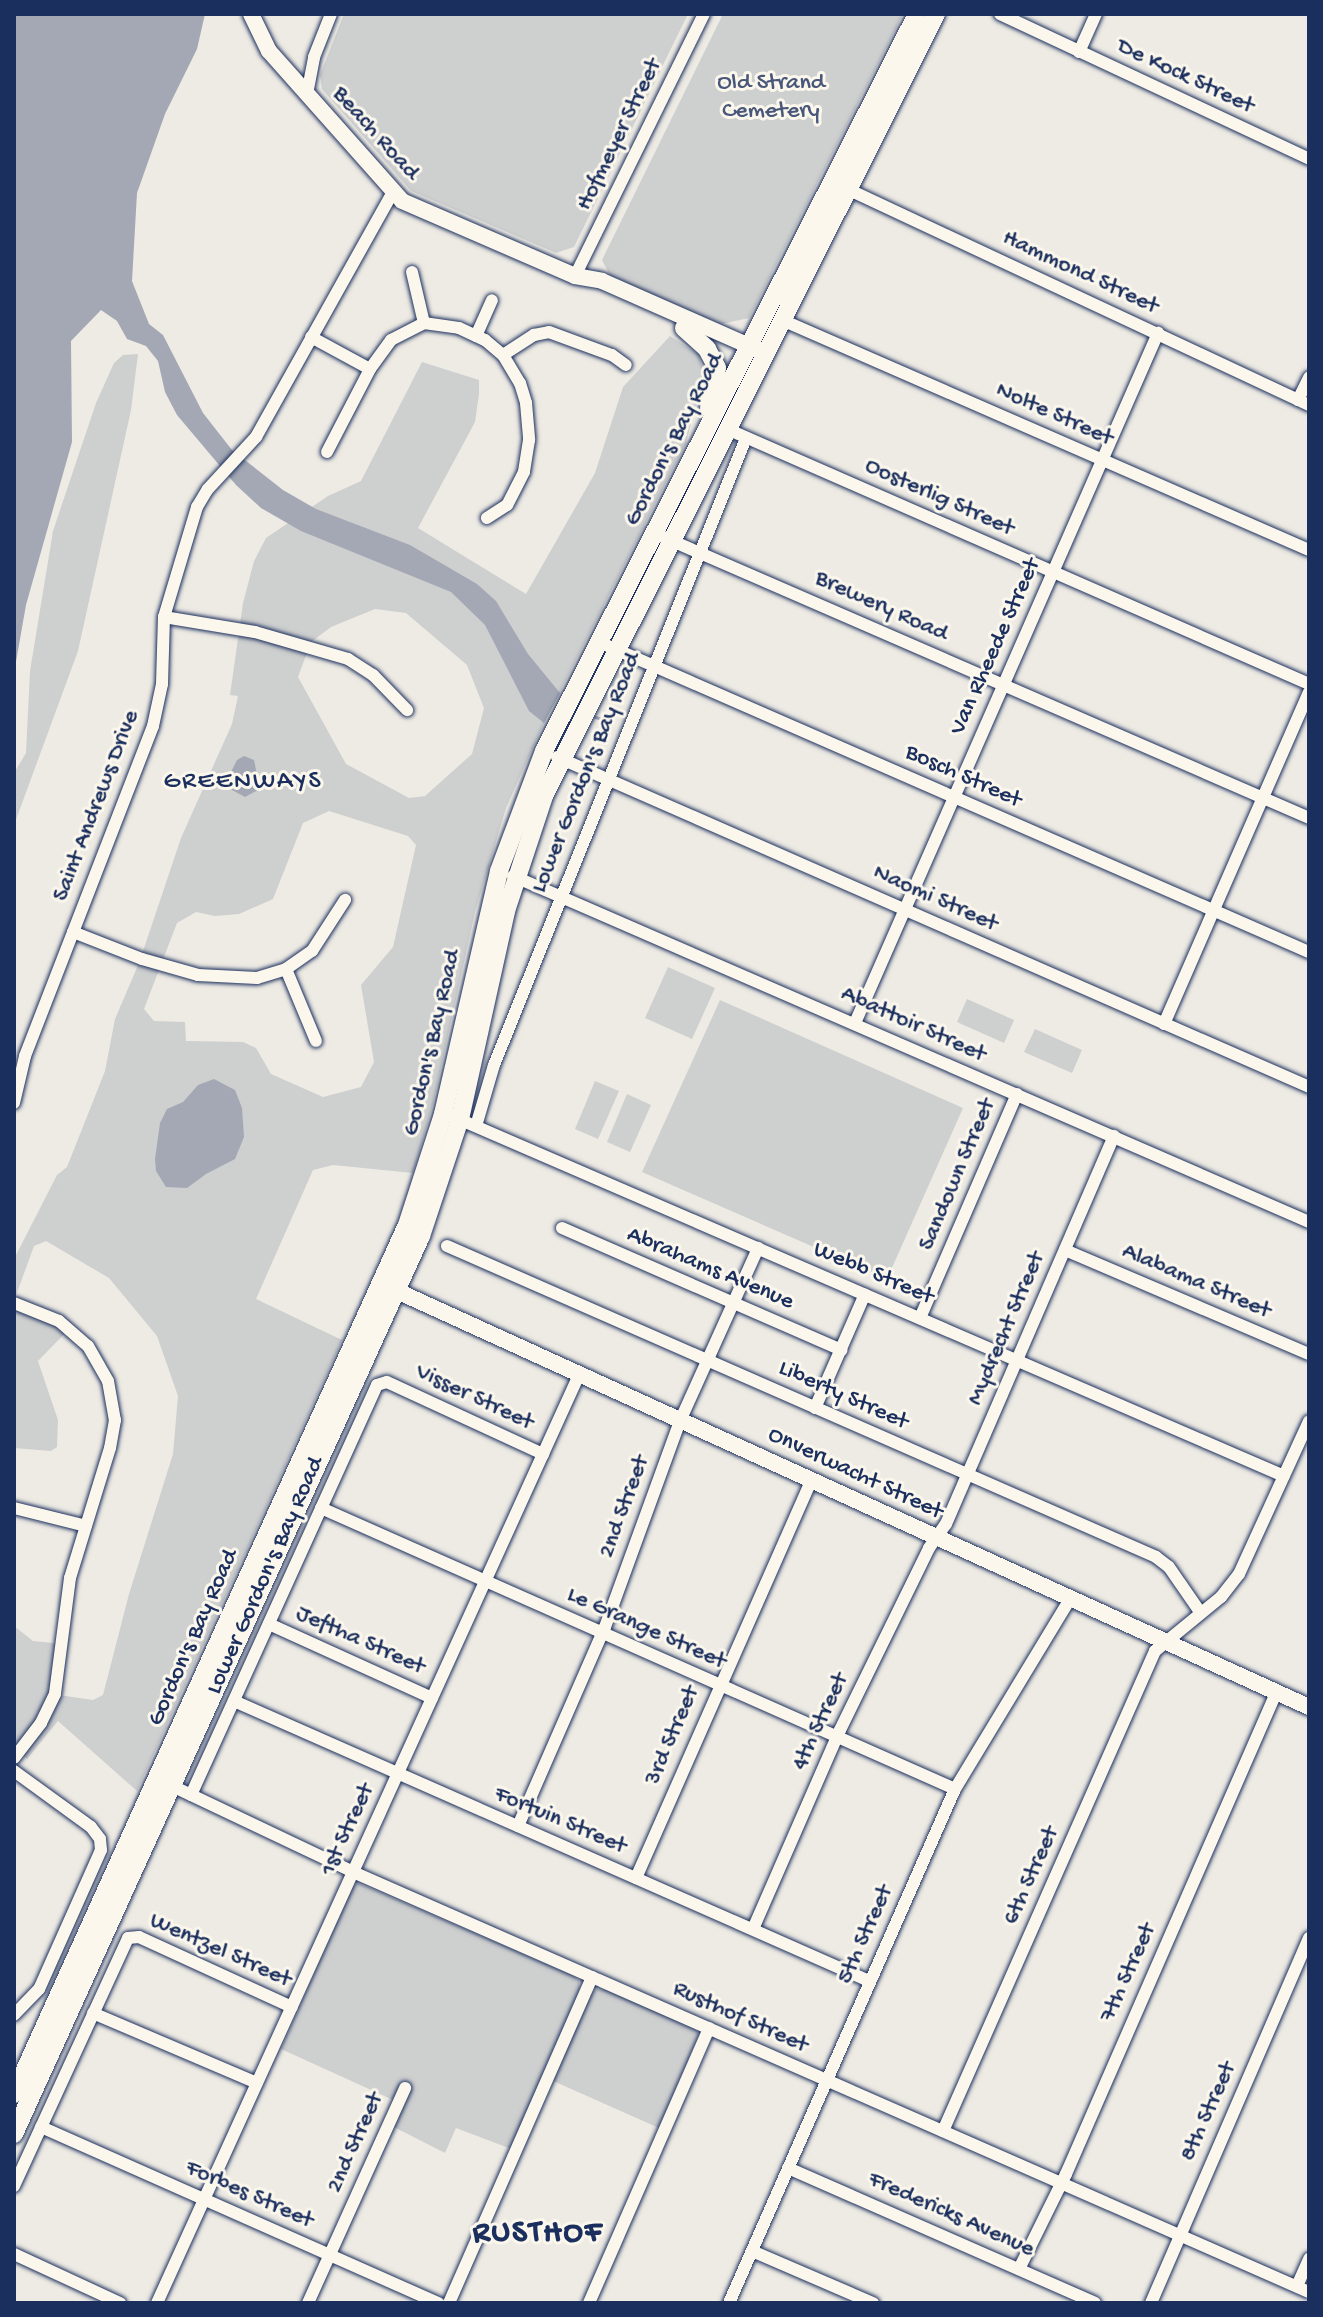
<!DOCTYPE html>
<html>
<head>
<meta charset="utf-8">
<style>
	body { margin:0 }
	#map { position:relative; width:1323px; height:2317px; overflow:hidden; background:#eeebe4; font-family:"Gochi Hand",sans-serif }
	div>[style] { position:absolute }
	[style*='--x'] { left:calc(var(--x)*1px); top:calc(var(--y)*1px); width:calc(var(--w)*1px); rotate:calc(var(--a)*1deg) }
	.green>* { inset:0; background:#cecfcf }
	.water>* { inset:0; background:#a3a8b4 }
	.stream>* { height:3px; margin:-1.5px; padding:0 1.5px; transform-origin:1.5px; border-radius:1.5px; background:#a3a8b4 }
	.roads { filter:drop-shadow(0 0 2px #1b2f5e) drop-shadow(0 0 2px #1b2f5e) }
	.street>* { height:12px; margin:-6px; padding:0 6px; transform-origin:6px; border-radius:6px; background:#fbf7ec }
	.secondary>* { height:16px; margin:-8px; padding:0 8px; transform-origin:8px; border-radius:8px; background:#fbf7ec }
	.primary>* { height:18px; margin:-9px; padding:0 9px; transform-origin:9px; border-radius:9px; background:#fbf7ec }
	span { translate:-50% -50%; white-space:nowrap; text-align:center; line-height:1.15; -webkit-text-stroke:6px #fbf7ec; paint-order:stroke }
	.street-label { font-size:24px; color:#1b2f5e }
	.park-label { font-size:24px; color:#48577a }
	.neighbourhood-label { font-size:26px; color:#1b2f5e; letter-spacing:2px }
	.district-label { font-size:32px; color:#1b2f5e; font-weight:700; letter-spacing:2px }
	.frame { position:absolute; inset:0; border:16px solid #1b2f5e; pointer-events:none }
</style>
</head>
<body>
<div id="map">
	<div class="green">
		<i style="clip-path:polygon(344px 14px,688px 14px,574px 247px,556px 253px,411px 191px,322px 89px,320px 75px)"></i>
		<i style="clip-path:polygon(723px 14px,903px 14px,749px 318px,721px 324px,610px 276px,602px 260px)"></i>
		<i style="clip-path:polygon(evenodd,670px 336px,698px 354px,704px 373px,686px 443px,542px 727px,506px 808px,475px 912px,433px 1104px,413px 1173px,333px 1165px,313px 1170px,256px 1299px,342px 1340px,137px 1791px,58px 1721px,27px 1759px,14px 1747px,14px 1626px,33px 1641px,63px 1644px,59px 1695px,93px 1700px,103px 1695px,129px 1594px,173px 1454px,178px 1396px,157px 1336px,109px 1278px,46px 1241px,34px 1246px,14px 1301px,14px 1259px,57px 1175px,67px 1167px,105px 1071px,115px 1019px,139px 963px,181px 838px,232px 724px,238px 696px,230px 695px,243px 603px,254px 561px,266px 538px,328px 496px,361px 481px,422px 362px,479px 380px,479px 394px,475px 422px,418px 528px,526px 594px,595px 473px,623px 387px,670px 336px,375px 609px,406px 613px,467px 665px,484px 708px,472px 754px,425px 796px,409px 798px,346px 764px,298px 677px,311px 642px,331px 627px,375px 609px,670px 336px,329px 811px,408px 836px,416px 845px,393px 947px,361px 985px,374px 1062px,361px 1087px,323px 1097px,271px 1074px,256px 1048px,243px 1042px,186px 1041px,185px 1022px,154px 1021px,144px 1009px,177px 923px,196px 912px,215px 916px,239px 914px,273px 899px,303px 823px,329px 811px)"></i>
		<i style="clip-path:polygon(138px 354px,131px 410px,78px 651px,14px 825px,14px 773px,26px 753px,30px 671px,53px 531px,96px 403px,114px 363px,123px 355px)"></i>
		<i style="clip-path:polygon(668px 967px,715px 988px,692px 1039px,645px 1018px)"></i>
		<i style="clip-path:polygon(967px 999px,1014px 1020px,1004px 1043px,957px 1022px)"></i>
		<i style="clip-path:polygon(720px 1000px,963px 1108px,887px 1279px,642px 1172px)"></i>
		<i style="clip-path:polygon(1035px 1029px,1082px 1050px,1072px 1073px,1024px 1052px)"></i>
		<i style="clip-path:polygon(595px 1081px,619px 1091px,598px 1139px,575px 1129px)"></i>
		<i style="clip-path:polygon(627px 1094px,651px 1105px,630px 1152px,607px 1142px)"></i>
		<i style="clip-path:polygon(14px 1302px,70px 1328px,38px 1361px,58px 1420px,57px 1447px,51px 1451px,14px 1448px)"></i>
		<i style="clip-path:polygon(358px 1883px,572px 1975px,579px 1981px,580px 1992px,511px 2149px,456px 2128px,445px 2153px,392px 2126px,402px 2104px,281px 2049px,353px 1886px)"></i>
		<i style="clip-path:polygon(597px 1989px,606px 1990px,695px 2029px,699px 2034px,659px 2128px,551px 2080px,589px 1995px)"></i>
	</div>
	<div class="water">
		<i style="clip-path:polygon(14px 14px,205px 14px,197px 49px,165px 114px,137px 193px,132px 281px,149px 324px,163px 335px,203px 413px,232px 450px,283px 490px,316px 509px,410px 545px,477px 584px,496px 601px,528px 654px,560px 693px,544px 723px,529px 711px,485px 625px,451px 592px,301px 531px,261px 508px,236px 485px,177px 415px,165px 392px,158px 361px,146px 346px,127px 339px,117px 321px,101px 310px,71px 341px,72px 442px,26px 605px,14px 673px)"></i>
		<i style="clip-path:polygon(244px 756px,254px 760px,259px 785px,258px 790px,245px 797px,232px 790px,228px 778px,237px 760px)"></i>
		<i style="clip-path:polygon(214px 1079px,235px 1090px,242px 1108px,244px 1137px,235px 1159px,206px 1174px,187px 1188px,166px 1187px,156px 1171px,155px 1159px,160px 1123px,167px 1109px,183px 1102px,198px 1085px)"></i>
	</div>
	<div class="stream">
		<i style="--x:595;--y:717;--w:7;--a:16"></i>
	</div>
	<div class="roads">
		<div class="street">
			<i style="--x:1000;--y:14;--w:341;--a:25.1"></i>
			<i style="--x:1079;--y:52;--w:42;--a:-65.9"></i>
			<i style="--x:307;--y:94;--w:38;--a:-79"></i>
			<i style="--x:314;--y:57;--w:46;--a:-68.4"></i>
			<i style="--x:841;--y:186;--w:517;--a:25.08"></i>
			<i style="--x:412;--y:272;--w:52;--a:76.8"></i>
			<i style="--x:575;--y:276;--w:292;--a:-63.8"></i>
			<i style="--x:782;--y:320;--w:575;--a:23.58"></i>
			<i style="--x:476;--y:336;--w:39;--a:-66"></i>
			<i style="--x:311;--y:337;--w:67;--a:28.5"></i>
			<i style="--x:503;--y:355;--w:37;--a:-33"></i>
			<i style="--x:534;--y:335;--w:15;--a:-11"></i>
			<i style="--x:549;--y:332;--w:67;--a:20.1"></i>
			<i style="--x:612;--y:355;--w:17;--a:36"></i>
			<i style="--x:1298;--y:400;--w:25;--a:-64"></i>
			<i style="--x:727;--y:429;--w:635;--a:23.66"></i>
			<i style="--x:327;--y:452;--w:93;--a:-62.6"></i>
			<i style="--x:370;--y:369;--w:36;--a:-54"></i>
			<i style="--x:391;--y:340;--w:37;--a:-27"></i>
			<i style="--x:424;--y:323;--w:35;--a:8"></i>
			<i style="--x:459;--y:328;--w:29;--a:25"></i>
			<i style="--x:485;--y:340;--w:23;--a:40"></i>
			<i style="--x:503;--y:355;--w:33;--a:59"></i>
			<i style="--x:520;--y:383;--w:21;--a:73"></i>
			<i style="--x:526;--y:403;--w:37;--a:85"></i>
			<i style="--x:529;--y:440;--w:32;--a:99"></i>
			<i style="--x:524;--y:472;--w:37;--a:117"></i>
			<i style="--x:507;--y:505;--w:24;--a:147"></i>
			<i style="--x:654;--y:533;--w:714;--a:23.51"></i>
			<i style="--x:164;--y:617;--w:92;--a:9.4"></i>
			<i style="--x:255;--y:632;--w:97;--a:16.2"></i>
			<i style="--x:348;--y:659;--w:30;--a:33"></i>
			<i style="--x:373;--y:675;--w:49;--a:45.8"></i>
			<i style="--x:599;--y:642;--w:775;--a:23.59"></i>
			<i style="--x:557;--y:757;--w:821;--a:23.69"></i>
			<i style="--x:513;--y:876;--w:868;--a:23.49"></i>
			<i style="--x:73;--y:932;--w:74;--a:21.4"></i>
			<i style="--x:142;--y:959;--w:58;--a:15.9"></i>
			<i style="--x:198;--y:975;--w:59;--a:2.9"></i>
			<i style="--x:257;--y:978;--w:30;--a:-17"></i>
			<i style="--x:286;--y:969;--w:32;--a:-35"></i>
			<i style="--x:312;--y:951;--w:61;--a:-57.1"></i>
			<i style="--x:286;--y:969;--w:78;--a:67.4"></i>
			<i style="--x:855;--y:1023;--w:754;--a:-66.29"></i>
			<i style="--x:1164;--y:1024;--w:362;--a:-66.4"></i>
			<i style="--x:14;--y:1103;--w:48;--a:-76.8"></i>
			<i style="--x:25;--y:1056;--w:354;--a:-68.8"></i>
			<i style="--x:153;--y:726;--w:43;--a:-77.9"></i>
			<i style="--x:162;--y:684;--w:67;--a:-88.3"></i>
			<i style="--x:164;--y:617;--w:115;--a:-73.3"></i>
			<i style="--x:197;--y:507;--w:21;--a:-59"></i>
			<i style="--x:208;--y:489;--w:71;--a:-47.3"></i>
			<i style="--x:256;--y:437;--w:281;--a:-60.8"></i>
			<i style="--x:454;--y:1117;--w:904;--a:23.39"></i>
			<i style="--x:476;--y:1126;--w:64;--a:-73.6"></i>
			<i style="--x:494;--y:1065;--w:676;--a:-68.1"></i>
			<i style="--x:562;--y:1228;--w:305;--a:23.6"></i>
			<i style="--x:447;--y:1246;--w:774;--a:23.68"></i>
			<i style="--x:1156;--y:1557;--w:16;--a:38"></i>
			<i style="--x:1169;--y:1567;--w:55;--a:55.4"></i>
			<i style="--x:1065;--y:1250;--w:265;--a:23.1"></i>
			<i style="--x:14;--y:1303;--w:48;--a:21.8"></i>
			<i style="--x:59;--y:1321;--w:38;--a:41"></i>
			<i style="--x:88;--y:1346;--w:40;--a:60.3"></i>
			<i style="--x:108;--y:1381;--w:40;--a:80"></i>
			<i style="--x:115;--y:1420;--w:28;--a:100"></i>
			<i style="--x:110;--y:1448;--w:136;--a:107.1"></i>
			<i style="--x:70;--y:1578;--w:117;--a:97.4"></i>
			<i style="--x:55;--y:1694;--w:32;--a:116"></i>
			<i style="--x:41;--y:1723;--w:44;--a:127.6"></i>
			<i style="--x:920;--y:1318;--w:244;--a:-66.6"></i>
			<i style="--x:815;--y:1408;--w:124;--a:-66.3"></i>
			<i style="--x:14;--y:1508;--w:74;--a:14"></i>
			<i style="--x:321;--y:1508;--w:693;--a:23.9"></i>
			<i style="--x:269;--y:1624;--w:179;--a:24.4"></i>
			<i style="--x:234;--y:1701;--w:694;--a:23.79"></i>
			<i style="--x:14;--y:1771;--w:95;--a:36"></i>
			<i style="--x:91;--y:1827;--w:15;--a:53"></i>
			<i style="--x:100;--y:1839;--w:11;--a:85"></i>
			<i style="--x:101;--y:1850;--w:152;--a:114"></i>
			<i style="--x:39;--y:1989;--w:36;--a:134"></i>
			<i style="--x:168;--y:1784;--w:205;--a:25.4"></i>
			<i style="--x:353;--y:1872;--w:1044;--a:23.72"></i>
			<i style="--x:191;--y:1795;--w:450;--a:-65.6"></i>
			<i style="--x:377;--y:1385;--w:10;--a:-17"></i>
			<i style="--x:387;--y:1382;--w:172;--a:24.8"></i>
			<i style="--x:518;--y:1826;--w:217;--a:-66.4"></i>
			<i style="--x:605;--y:1627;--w:219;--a:-70"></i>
			<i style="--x:680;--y:1421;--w:190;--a:-65.7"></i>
			<i style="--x:636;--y:1878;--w:434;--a:-66.2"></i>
			<i style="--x:753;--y:1929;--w:217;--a:-66.4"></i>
			<i style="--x:840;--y:1730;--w:203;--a:-63.9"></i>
			<i style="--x:929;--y:1548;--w:29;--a:-55"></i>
			<i style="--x:946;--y:1524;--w:423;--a:-66.6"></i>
			<i style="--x:93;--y:2013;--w:178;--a:23.1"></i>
			<i style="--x:41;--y:2127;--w:435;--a:23.9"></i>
			<i style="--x:943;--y:2131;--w:525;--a:-66.17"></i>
			<i style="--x:1155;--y:1651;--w:85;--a:-39.3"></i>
			<i style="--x:1221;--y:1597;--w:29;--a:-52"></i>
			<i style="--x:1239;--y:1574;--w:168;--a:-65.4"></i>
			<i style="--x:788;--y:2168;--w:335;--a:23.7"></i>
			<i style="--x:14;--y:2186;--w:273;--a:-65.3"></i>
			<i style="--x:128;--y:1938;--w:11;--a:-5"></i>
			<i style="--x:139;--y:1937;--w:168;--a:24.6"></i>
			<i style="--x:752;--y:2251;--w:132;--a:23.3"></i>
			<i style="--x:14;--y:2254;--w:117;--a:24.8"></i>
			<i style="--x:1019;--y:2269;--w:106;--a:-63.7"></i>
			<i style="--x:1066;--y:2174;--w:525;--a:-66.41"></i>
			<i style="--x:1297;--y:2286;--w:30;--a:-66"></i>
			<i style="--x:157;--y:2303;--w:1019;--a:-65.55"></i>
			<i style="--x:308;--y:2303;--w:236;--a:-65.7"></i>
			<i style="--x:449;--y:2303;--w:356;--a:-66.3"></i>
			<i style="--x:589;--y:2303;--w:300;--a:-66.4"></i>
			<i style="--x:729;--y:2303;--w:561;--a:-66.27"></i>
			<i style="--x:955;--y:1789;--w:222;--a:-58.8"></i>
			<i style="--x:1151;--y:2303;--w:398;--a:-66.6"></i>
		</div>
		<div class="secondary">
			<i style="--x:251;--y:14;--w:41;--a:64.1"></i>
			<i style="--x:269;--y:51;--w:200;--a:48.4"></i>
			<i style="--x:402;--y:201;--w:189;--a:23.4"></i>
			<i style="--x:575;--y:276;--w:27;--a:10"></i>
			<i style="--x:602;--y:281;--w:174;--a:23.8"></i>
			<i style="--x:386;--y:1286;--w:1014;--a:24.52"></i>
		</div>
		<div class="primary">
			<i style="--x:684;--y:328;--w:31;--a:42"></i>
			<i style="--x:707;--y:349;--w:21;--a:62"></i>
			<i style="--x:717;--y:368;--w:41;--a:101.3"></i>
			<i style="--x:14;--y:2094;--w:954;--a:-65.67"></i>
			<i style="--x:407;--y:1225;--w:117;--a:-72"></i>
			<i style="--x:443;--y:1114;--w:249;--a:-77"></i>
			<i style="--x:499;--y:871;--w:128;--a:-69.4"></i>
			<i style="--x:544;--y:751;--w:826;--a:-63.16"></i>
			<i style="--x:14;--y:2134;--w:986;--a:-65.62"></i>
			<i style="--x:421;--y:1236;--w:123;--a:-71.6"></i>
			<i style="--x:460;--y:1119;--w:213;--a:-77.5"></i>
			<i style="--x:506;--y:911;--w:121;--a:-71.7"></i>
			<i style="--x:544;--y:796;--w:875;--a:-63.38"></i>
		</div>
	</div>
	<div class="street-label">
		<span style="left:1185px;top:77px;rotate:25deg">De Kock Street</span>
		<span style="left:375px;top:134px;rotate:48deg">Beach Road</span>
		<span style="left:620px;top:135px;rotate:-64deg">Hofmeyer Street</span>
		<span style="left:1080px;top:273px;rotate:25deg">Hammond Street</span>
		<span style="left:1054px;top:415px;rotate:24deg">Nolte Street</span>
		<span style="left:675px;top:440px;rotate:-63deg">Gordon's Bay Road</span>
		<span style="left:939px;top:498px;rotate:24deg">Oosterlig Street</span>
		<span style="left:881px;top:607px;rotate:24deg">Brewery Road</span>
		<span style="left:996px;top:647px;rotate:-66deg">Van Rheede Street</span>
		<span style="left:587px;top:773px;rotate:-68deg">Lower Gordon's Bay Road</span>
		<span style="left:963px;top:777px;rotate:24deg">Bosch Street</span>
		<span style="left:97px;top:806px;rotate:-69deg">Saint Andrews Drive</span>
		<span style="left:935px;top:899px;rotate:24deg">Naomi Street</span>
		<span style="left:913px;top:1025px;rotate:24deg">Abattoir Street</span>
		<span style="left:433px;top:1043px;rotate:-77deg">Gordon's Bay Road</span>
		<span style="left:958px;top:1175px;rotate:-67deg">Sandown Street</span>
		<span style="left:710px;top:1269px;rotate:23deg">Abrahams Avenue</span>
		<span style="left:873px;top:1274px;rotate:23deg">Webb Street</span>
		<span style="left:1196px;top:1282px;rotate:23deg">Alabama Street</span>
		<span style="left:1007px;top:1329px;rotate:-67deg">Mydrecht Street</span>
		<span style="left:843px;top:1396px;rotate:24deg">Liberty Street</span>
		<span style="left:474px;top:1398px;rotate:25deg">Visser Street</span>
		<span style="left:855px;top:1474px;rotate:25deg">Onverwacht Street</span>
		<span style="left:625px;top:1507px;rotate:-70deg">2nd Street</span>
		<span style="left:266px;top:1576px;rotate:-66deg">Lower Gordon's Bay Road</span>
		<span style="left:646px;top:1629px;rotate:24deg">Le Grange Street</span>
		<span style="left:194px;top:1638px;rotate:-66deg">Gordon's Bay Road</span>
		<span style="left:360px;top:1641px;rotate:24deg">Jeftha Street</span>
		<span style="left:821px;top:1722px;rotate:-65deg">4th Street</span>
		<span style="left:673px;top:1736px;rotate:-67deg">3rd Street</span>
		<span style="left:560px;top:1821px;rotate:23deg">Fortuin Street</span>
		<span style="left:348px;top:1830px;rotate:-65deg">1st Street</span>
		<span style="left:1032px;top:1876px;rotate:-66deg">6th Street</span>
		<span style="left:866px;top:1935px;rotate:-66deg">5th Street</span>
		<span style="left:220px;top:1951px;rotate:24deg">Wentzel Street</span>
		<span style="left:1129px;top:1973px;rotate:-66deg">7th Street</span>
		<span style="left:740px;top:2018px;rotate:24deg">Rusthof Street</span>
		<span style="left:1209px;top:2112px;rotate:-66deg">8th Street</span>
		<span style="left:356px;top:2143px;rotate:-66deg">2nd Street</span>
		<span style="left:249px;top:2195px;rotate:24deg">Forbes Street</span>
		<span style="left:951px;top:2215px;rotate:24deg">Fredericks Avenue</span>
	</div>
	<div class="park-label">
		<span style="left:771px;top:98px">Old Strand<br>Cemetery</span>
	</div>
	<div class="neighbourhood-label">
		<span style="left:243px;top:783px">GREENWAYS</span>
	</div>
	<div class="district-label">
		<span style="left:538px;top:2234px">RUSTHOF</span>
	</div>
	<div class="frame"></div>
</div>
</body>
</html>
